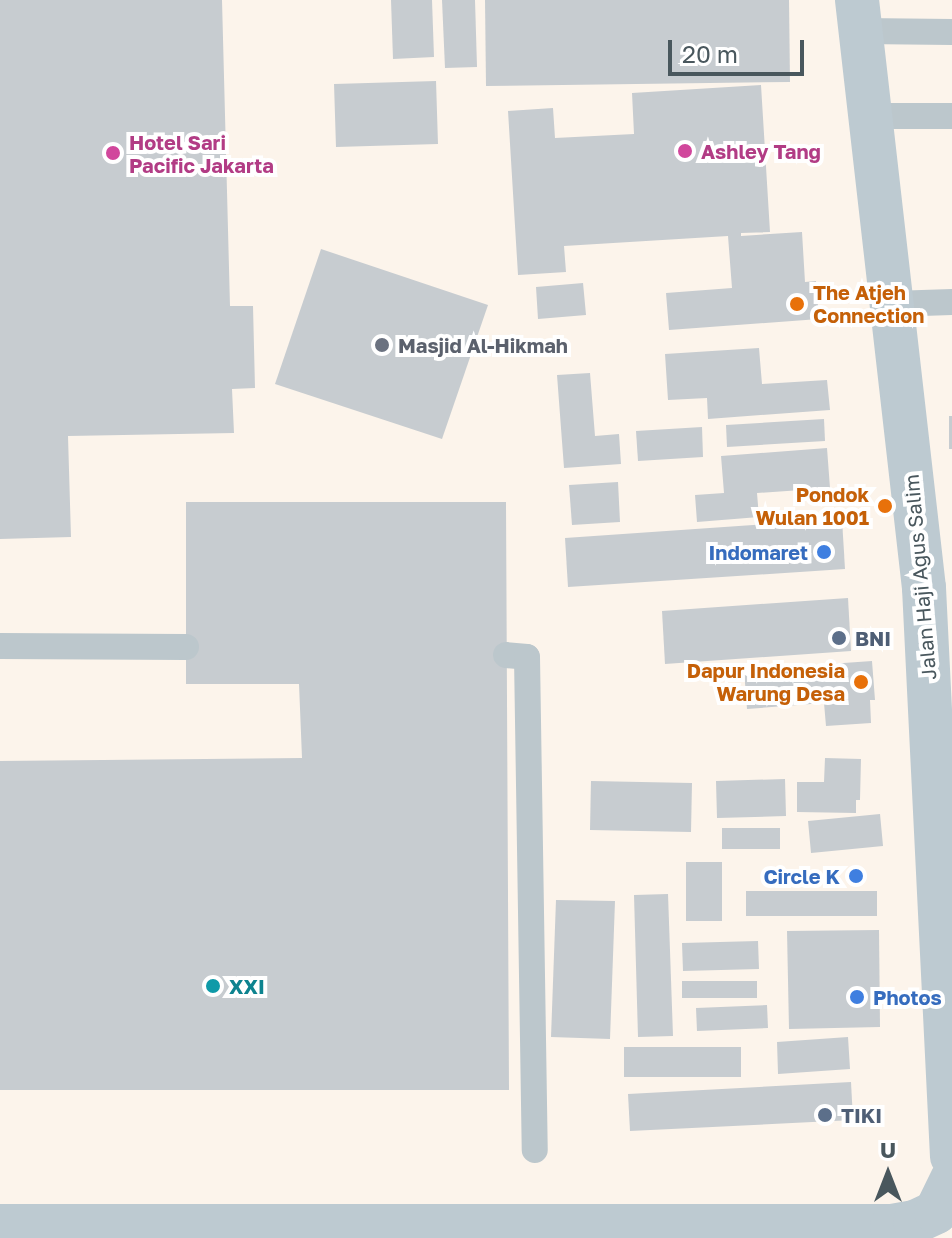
<!DOCTYPE html>
<html>
<head>
<meta charset="utf-8">
<style>
	body { margin:0 }
	#map { position:relative; width:952px; height:1238px; overflow:hidden; background:#f3f0f1; font-family:"Golos Text",sans-serif }
	div>[style] { position:absolute }
	[style*='--x'] { left:calc(var(--x)*1px); top:calc(var(--y)*1px); width:calc(var(--w)*1px); rotate:calc(var(--a)*1deg) }
	.commercial>* { inset:0; background:#fcf4eb }
	.building>* { inset:0; background:#c7ccd0 }
	.lane>* { height:26px; margin:-13px; padding:0 13px; transform-origin:13px; border-radius:13px; background:#bcc7cc }
	.secondary>* { height:44px; margin:-22px; padding:0 22px; transform-origin:22px; border-radius:22px; background:#bdcad1 }
	.dots>* { width:22px; height:22px; translate:-50% -50%; box-sizing:border-box; border:4px solid #fff; border-radius:50% }
	span { translate:-50% -50%; white-space:nowrap; text-align:center; line-height:1.15; -webkit-text-stroke:8px #fff; paint-order:stroke }
	.hotel-label { font-size:20px; color:#b23c85; font-weight:700 }
	.left { translate:0 -50%; text-align:left }
	.food-label { font-size:20px; color:#c56008; font-weight:700 }
	.right { translate:-100% -50%; text-align:right }
	.worship-label { font-size:20px; color:#5b616d; font-weight:700 }
	.shop-label { font-size:20px; color:#366cbe; font-weight:700 }
	.street-label { font-size:20px; color:#49575d }
	.service-label { font-size:20px; color:#4e5e75; font-weight:700 }
	.culture-label { font-size:20px; color:#0d838f; font-weight:700 }
	.north { position:absolute; left:848px; top:1134px; width:80px; height:80px; -webkit-text-stroke:6px #fff; paint-order:stroke; rotate:0deg; font-size:22px; font-weight:700; line-height:32px; text-align:center; color:#49575d }
	.north::after { content:''; display:block; margin:auto; width:28px; height:36px; background:#49575d; clip-path:polygon(50% 0,100% 100%,50% 72%,0 100%) }
	.scale { position:absolute; left:668px; top:40px; width:136px; height:36px; box-sizing:border-box; border:4px solid #49575d; border-top:0; padding-left:10px; font-size:24px; line-height:28px; white-space:nowrap; color:#49575d; -webkit-text-stroke:6px #fff; paint-order:stroke }
</style>
</head>
<body>
<div id="map">
	<div class="commercial">
		<i style="clip-path:polygon(0 0,952px 0,952px 1238px,0 1238px)"></i>
	</div>
	<div class="building">
		<i style="clip-path:polygon(0 0,222px 0,230px 306px,253px 306px,255px 388px,232px 389px,234px 433px,68px 436px,71px 537px,0 539px)"></i>
		<i style="clip-path:polygon(391px 0,432px 0,434px 57px,393px 59px)"></i>
		<i style="clip-path:polygon(442px 0,475px 0,477px 67px,445px 68px)"></i>
		<i style="clip-path:polygon(485px 0,789px 0,790px 82px,486px 86px)"></i>
		<i style="clip-path:polygon(436px 81px,438px 144px,336px 147px,334px 84px)"></i>
		<i style="clip-path:polygon(761px 85px,770px 232px,741px 233px,741px 236px,802px 232px,805px 282px,816px 281px,819px 319px,669px 330px,666px 293px,732px 288px,728px 236px,564px 246px,566px 272px,518px 275px,508px 111px,553px 108px,555px 138px,634px 134px,632px 93px)"></i>
		<i style="clip-path:polygon(321px 249px,488px 305px,442px 439px,275px 384px)"></i>
		<i style="clip-path:polygon(583px 283px,586px 315px,538px 319px,536px 287px)"></i>
		<i style="clip-path:polygon(759px 348px,762px 384px,827px 380px,830px 410px,708px 419px,707px 398px,668px 400px,665px 354px)"></i>
		<i style="clip-path:polygon(590px 373px,595px 436px,619px 434px,621px 464px,564px 468px,557px 375px)"></i>
		<i style="clip-path:polygon(949px 416px,952px 416px,952px 449px,949px 449px)"></i>
		<i style="clip-path:polygon(824px 419px,825px 441px,727px 447px,726px 425px)"></i>
		<i style="clip-path:polygon(702px 427px,703px 457px,638px 461px,636px 431px)"></i>
		<i style="clip-path:polygon(827px 448px,830px 488px,757px 493px,759px 517px,697px 522px,695px 495px,724px 493px,721px 456px)"></i>
		<i style="clip-path:polygon(618px 482px,620px 522px,572px 525px,569px 485px)"></i>
		<i style="clip-path:polygon(186px 502px,506px 502px,509px 1090px,0 1090px,0 761px,302px 758px,299px 684px,186px 684px)"></i>
		<i style="clip-path:polygon(842px 519px,845px 569px,568px 587px,565px 538px)"></i>
		<i style="clip-path:polygon(848px 598px,851px 651px,665px 664px,662px 611px)"></i>
		<i style="clip-path:polygon(872px 661px,875px 700px,870px 700px,871px 723px,826px 726px,824px 703px,747px 709px,744px 670px)"></i>
		<i style="clip-path:polygon(825px 758px,861px 759px,860px 800px,856px 800px,856px 813px,797px 812px,797px 782px,824px 782px)"></i>
		<i style="clip-path:polygon(785px 779px,786px 816px,717px 818px,716px 781px)"></i>
		<i style="clip-path:polygon(591px 781px,692px 783px,691px 832px,590px 830px)"></i>
		<i style="clip-path:polygon(880px 814px,883px 846px,811px 853px,808px 821px)"></i>
		<i style="clip-path:polygon(722px 828px,780px 828px,780px 849px,722px 849px)"></i>
		<i style="clip-path:polygon(686px 862px,722px 862px,722px 921px,686px 921px)"></i>
		<i style="clip-path:polygon(746px 891px,877px 891px,877px 916px,746px 916px)"></i>
		<i style="clip-path:polygon(668px 894px,673px 1036px,638px 1037px,634px 895px)"></i>
		<i style="clip-path:polygon(556px 900px,615px 901px,610px 1039px,551px 1037px)"></i>
		<i style="clip-path:polygon(879px 930px,880px 1027px,789px 1029px,787px 931px)"></i>
		<i style="clip-path:polygon(758px 941px,759px 969px,683px 971px,682px 943px)"></i>
		<i style="clip-path:polygon(682px 981px,757px 981px,757px 998px,682px 998px)"></i>
		<i style="clip-path:polygon(767px 1005px,768px 1028px,697px 1031px,696px 1008px)"></i>
		<i style="clip-path:polygon(848px 1037px,850px 1069px,778px 1074px,777px 1042px)"></i>
		<i style="clip-path:polygon(624px 1047px,741px 1047px,741px 1077px,624px 1077px)"></i>
		<i style="clip-path:polygon(851px 1082px,853px 1120px,630px 1131px,628px 1094px)"></i>
	</div>
	<div class="lane">
		<i style="--x:862;--y:31;--w:90;--a:0.6"></i>
		<i style="--x:871;--y:116;--w:81;--a:0"></i>
		<i style="--x:892;--y:304;--w:60;--a:-1.9"></i>
		<i style="--x:0;--y:646;--w:186;--a:0.3"></i>
		<i style="--x:506;--y:655;--w:21;--a:5"></i>
		<i style="--x:527;--y:657;--w:493;--a:89.1"></i>
	</div>
	<div class="secondary">
		<i style="--x:857;--y:0;--w:592;--a:83.5"></i>
		<i style="--x:924;--y:588;--w:569;--a:87.18"></i>
		<i style="--x:0;--y:1226;--w:892;--a:0"></i>
		<i style="--x:892;--y:1226;--w:23;--a:-10"></i>
		<i style="--x:915;--y:1222;--w:23;--a:-25"></i>
		<i style="--x:936;--y:1212;--w:37;--a:-64"></i>
	</div>
	<div class="dots">
		<i style="left:685px;top:151px;background:#d1479c"></i>
		<i style="left:113px;top:153px;background:#d1479c"></i>
		<i style="left:797px;top:304px;background:#e8710a"></i>
		<i style="left:382px;top:345px;background:#6b7280"></i>
		<i style="left:885px;top:506px;background:#e8710a"></i>
		<i style="left:824px;top:552px;background:#3f7fe0"></i>
		<i style="left:839px;top:638px;background:#5c6f8a"></i>
		<i style="left:861px;top:682px;background:#e8710a"></i>
		<i style="left:856px;top:876px;background:#3f7fe0"></i>
		<i style="left:213px;top:986px;background:#0f9aa8"></i>
		<i style="left:857px;top:997px;background:#3f7fe0"></i>
		<i style="left:825px;top:1115px;background:#5c6f8a"></i>
	</div>
	<div class="hotel-label">
		<span class="left" style="left:129px;top:154px">Hotel Sari<br>Pacific Jakarta</span>
		<span class="left" style="left:701px;top:151px">Ashley Tang</span>
	</div>
	<div class="food-label">
		<span class="left" style="left:813px;top:304px">The Atjeh<br>Connection</span>
		<span class="right" style="left:869px;top:506px">Pondok<br>Wulan 1001</span>
		<span class="right" style="left:845px;top:682px">Dapur Indonesia<br>Warung Desa</span>
	</div>
	<div class="worship-label">
		<span class="left" style="left:398px;top:345px">Masjid Al-Hikmah</span>
	</div>
	<div class="shop-label">
		<span class="right" style="left:808px;top:552px">Indomaret</span>
		<span class="right" style="left:840px;top:876px">Circle K</span>
		<span class="left" style="left:873px;top:997px">Photos</span>
	</div>
	<div class="street-label">
		<span style="left:920px;top:577px;rotate:-95deg">Jalan Haji Agus Salim</span>
	</div>
	<div class="service-label">
		<span class="left" style="left:855px;top:638px">BNI</span>
		<span class="left" style="left:841px;top:1115px">TIKI</span>
	</div>
	<div class="culture-label">
		<span class="left" style="left:229px;top:986px">XXI</span>
	</div>
	<div class="north">U</div>
	<div class="scale">20 m</div>
</div>
</body>
</html>
